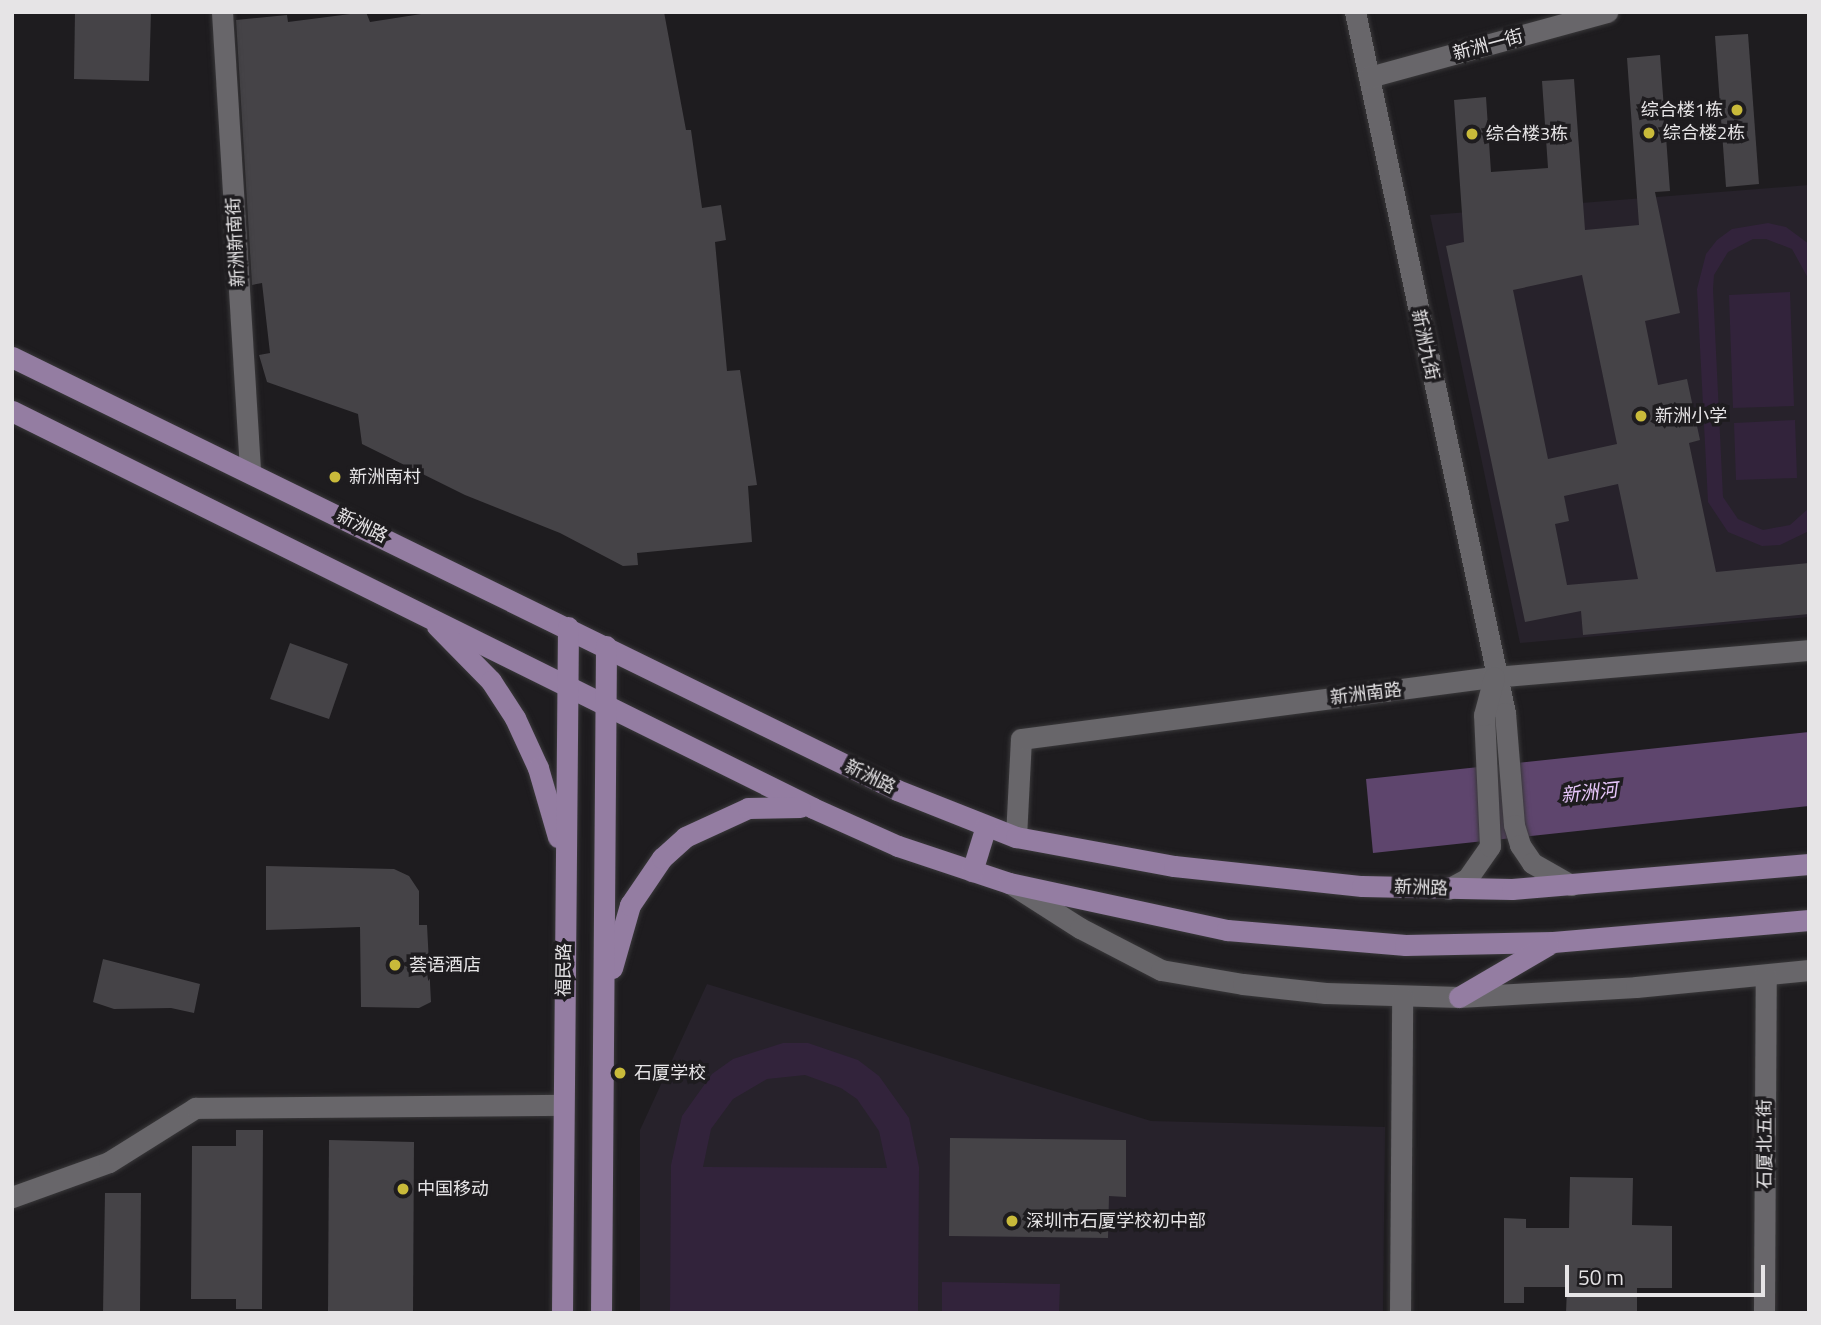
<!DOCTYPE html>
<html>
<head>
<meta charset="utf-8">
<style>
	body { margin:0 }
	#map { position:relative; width:1821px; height:1325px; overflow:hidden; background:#1e1c1f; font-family:"Titillium Web","Noto Sans SC",sans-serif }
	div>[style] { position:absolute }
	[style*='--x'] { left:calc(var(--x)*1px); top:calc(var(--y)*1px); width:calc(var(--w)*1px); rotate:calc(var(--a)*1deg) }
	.built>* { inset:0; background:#27222b }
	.green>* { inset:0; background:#32233b }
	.water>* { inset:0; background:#5e456d }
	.building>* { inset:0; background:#454347 }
	.roads { filter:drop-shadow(0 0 2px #39383a) drop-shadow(0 0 2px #39383a) }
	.minor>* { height:21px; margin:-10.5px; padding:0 10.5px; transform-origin:10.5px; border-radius:10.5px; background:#68666a }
	.major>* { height:21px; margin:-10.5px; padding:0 10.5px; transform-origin:10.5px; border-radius:10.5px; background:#947da2 }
	.dots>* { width:19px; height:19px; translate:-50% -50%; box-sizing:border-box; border:4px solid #1e1c1f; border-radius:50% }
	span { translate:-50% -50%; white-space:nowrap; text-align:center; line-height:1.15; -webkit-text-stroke:7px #1e1c1f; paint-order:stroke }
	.street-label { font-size:18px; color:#e6e4e6 }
	.poi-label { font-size:18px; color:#e6e4e6 }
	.right { translate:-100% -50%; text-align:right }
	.left { translate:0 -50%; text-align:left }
	.water-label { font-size:19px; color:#e8c7fc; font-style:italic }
	.frame { position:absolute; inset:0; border:14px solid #e6e4e6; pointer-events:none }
	.scale { position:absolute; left:1565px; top:1265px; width:200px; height:32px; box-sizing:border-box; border:4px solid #e6e4e6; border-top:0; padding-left:9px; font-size:21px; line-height:24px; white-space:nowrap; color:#e6e4e6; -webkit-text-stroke:5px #1e1c1f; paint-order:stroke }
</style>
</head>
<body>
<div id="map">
	<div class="built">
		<i style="clip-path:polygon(1809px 185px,1809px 617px,1520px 643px,1430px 215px)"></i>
		<i style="clip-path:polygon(707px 984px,1151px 1121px,1385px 1127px,1383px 1313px,640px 1313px,640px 1130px)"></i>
	</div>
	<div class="green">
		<i style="clip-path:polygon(1768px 223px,1786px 227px,1809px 244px,1809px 280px,1792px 249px,1766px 239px,1753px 239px,1728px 252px,1714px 275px,1713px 289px,1723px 497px,1738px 519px,1763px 530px,1790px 525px,1809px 508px,1809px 531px,1780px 545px,1762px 546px,1728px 532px,1708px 502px,1697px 289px,1706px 254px,1717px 240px,1732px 229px)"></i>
		<i style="clip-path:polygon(1790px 292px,1794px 406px,1733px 408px,1729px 295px)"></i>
		<i style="clip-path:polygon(1795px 420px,1797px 478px,1736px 480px,1734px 423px)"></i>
		<i style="clip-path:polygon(evenodd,783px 1043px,808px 1043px,858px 1060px,879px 1076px,909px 1118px,919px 1167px,918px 1313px,670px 1313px,671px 1165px,682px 1116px,712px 1074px,733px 1059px,783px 1043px,805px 1075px,841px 1088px,857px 1099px,879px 1131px,887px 1168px,703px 1167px,711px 1129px,733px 1099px,767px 1079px,805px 1075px)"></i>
		<i style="clip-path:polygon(942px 1282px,1060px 1284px,1059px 1313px,942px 1313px)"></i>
	</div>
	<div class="water">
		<i style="clip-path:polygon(1809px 732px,1809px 806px,1373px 853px,1366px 779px)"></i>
	</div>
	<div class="building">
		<i style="clip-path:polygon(75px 12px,151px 12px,149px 81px,74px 79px)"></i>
		<i style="clip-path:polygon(366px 12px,370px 22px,434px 12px,664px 12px,686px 130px,691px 130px,702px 208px,721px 205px,726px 240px,715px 242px,727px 371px,740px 370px,757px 485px,748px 486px,752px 542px,637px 553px,638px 565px,623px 566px,560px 533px,465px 495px,362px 444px,358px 414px,267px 382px,259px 355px,270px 353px,262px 283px,252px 285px,236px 20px,287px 15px,288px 22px)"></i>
		<i style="clip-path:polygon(1748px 34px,1759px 184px,1726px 187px,1715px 36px)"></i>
		<i style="clip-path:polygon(evenodd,1660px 55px,1670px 191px,1655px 192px,1680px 313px,1645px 321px,1658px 385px,1687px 379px,1700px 440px,1689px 443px,1716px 572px,1809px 563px,1809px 614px,1583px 635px,1581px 611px,1525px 622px,1446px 246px,1464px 242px,1454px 100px,1486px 97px,1491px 172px,1548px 168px,1542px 81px,1574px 79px,1585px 230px,1639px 225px,1627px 58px,1660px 55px,1582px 275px,1617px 444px,1548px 459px,1513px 290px,1582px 275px,1660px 55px,1618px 484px,1638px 579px,1567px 585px,1555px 524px,1569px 521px,1564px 496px,1618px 484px)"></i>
		<i style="clip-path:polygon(290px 643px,348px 664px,329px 719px,270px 699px)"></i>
		<i style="clip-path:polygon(266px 866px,394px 869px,409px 876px,419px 891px,419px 925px,427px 925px,431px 1002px,419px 1008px,361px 1007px,360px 927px,266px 930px)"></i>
		<i style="clip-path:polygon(103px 959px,200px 984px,194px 1013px,171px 1008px,114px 1009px,93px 1002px)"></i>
		<i style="clip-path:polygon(236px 1130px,263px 1130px,262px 1309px,236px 1309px,236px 1299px,191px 1299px,192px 1146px,236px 1146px)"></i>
		<i style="clip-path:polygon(950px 1138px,1126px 1140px,1126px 1197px,1109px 1196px,1108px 1238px,949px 1236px)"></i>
		<i style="clip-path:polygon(329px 1140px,414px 1142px,413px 1313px,328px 1313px)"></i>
		<i style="clip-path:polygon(1570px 1177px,1633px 1178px,1632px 1225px,1672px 1226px,1672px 1288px,1637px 1288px,1637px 1313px,1566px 1313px,1567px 1287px,1524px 1287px,1524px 1303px,1504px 1303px,1504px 1218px,1526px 1219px,1526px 1228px,1569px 1228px)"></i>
		<i style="clip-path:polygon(105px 1193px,141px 1193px,140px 1313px,103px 1313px)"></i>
	</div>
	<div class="roads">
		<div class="minor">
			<i style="--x:222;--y:12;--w:461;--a:86.5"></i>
			<i style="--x:1355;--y:12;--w:717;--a:77.92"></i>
			<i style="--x:1505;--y:713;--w:112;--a:85.4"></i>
			<i style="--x:1514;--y:825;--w:21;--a:73"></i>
			<i style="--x:1520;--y:845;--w:22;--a:56"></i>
			<i style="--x:1532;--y:863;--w:45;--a:29.4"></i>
			<i style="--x:1369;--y:77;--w:247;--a:-15.3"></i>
			<i style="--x:1016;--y:837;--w:98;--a:-87.1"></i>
			<i style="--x:1021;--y:739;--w:477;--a:-7.5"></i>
			<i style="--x:1494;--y:677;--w:316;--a:-4.9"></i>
			<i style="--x:1011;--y:884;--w:82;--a:32.5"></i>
			<i style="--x:1080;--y:928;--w:91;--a:27.4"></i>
			<i style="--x:1161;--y:970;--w:83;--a:9.7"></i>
			<i style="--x:1243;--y:984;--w:83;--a:6.2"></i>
			<i style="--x:1326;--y:993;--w:133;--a:1.7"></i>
			<i style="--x:1459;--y:997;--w:177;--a:-3.2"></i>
			<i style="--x:1636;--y:987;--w:174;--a:-5.6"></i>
			<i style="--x:1448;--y:889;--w:21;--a:-28"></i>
			<i style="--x:1467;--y:879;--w:40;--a:-55.1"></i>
			<i style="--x:1490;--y:846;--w:131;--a:-92.6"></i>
			<i style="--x:1484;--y:715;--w:39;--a:-75"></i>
			<i style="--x:12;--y:1197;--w:103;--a:-19.8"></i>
			<i style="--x:109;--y:1162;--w:102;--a:-32.1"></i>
			<i style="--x:195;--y:1108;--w:366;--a:-0.5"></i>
			<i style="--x:1400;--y:1313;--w:316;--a:-89.6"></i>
			<i style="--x:1764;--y:1313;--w:338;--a:-89.7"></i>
		</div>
		<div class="major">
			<i style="--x:12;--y:357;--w:985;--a:26.07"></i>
			<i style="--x:897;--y:790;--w:128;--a:21.6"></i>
			<i style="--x:1016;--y:837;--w:161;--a:10.4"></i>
			<i style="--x:1174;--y:866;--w:189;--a:6.1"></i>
			<i style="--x:1362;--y:886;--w:150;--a:1.1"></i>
			<i style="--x:1512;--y:889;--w:298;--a:-4.8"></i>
			<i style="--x:12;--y:411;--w:894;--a:26.36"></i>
			<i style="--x:813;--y:808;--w:93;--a:24.1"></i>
			<i style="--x:898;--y:846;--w:117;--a:18.4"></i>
			<i style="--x:1009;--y:883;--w:223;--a:12.2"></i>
			<i style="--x:1227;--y:930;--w:179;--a:4.8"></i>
			<i style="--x:1405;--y:945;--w:148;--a:-1.2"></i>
			<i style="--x:1553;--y:942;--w:257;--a:-4.9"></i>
			<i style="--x:437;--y:626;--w:77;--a:45.5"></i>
			<i style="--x:491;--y:681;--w:44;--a:57"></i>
			<i style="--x:515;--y:718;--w:55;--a:65.3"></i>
			<i style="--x:538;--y:768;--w:72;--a:73.8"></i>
			<i style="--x:972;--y:871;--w:47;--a:-72.7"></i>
			<i style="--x:612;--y:968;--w:66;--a:-74.1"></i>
			<i style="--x:630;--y:905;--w:57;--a:-55.8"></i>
			<i style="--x:662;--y:858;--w:31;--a:-42"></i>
			<i style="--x:685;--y:837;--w:69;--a:-24.7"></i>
			<i style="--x:748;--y:808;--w:52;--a:-1.1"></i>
			<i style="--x:1459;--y:997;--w:103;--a:-30.3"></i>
			<i style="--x:562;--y:1313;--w:686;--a:-89.5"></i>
			<i style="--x:601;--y:1313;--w:667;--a:-89.57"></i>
		</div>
	</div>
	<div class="dots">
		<i style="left:1737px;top:110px;background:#c9ba3a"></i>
		<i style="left:1649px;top:133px;background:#c9ba3a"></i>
		<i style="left:1472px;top:134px;background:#c9ba3a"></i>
		<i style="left:1641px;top:416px;background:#c9ba3a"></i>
		<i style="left:335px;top:477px;background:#c9ba3a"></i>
		<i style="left:395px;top:965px;background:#c9ba3a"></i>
		<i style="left:620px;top:1073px;background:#c9ba3a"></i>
		<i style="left:403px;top:1189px;background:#c9ba3a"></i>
		<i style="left:1012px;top:1221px;background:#c9ba3a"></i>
	</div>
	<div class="street-label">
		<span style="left:1488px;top:45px;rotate:-15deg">新洲一街</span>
		<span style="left:236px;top:242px;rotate:-93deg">新洲新南街</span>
		<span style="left:1425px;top:345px;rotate:78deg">新洲九街</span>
		<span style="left:362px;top:526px;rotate:26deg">新洲路</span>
		<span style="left:1366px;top:694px;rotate:-7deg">新洲南路</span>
		<span style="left:870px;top:777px;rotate:26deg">新洲路</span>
		<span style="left:1421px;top:888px;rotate:2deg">新洲路</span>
		<span style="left:564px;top:970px;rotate:-89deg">福民路</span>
		<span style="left:1765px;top:1144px;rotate:-90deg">石厦北五街</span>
	</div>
	<div class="poi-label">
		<span class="right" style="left:1723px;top:110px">综合楼1栋</span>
		<span class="left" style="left:1663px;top:133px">综合楼2栋</span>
		<span class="left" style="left:1486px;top:134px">综合楼3栋</span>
		<span class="left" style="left:1655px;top:416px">新洲小学</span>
		<span class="left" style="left:349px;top:477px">新洲南村</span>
		<span class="left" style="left:409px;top:965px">荟语酒店</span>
		<span class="left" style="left:634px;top:1073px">石厦学校</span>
		<span class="left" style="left:417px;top:1189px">中国移动</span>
		<span class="left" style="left:1026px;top:1221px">深圳市石厦学校初中部</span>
	</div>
	<div class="water-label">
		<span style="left:1589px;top:792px;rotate:-6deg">新洲河</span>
	</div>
	<div class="frame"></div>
	<div class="scale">50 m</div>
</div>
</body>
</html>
